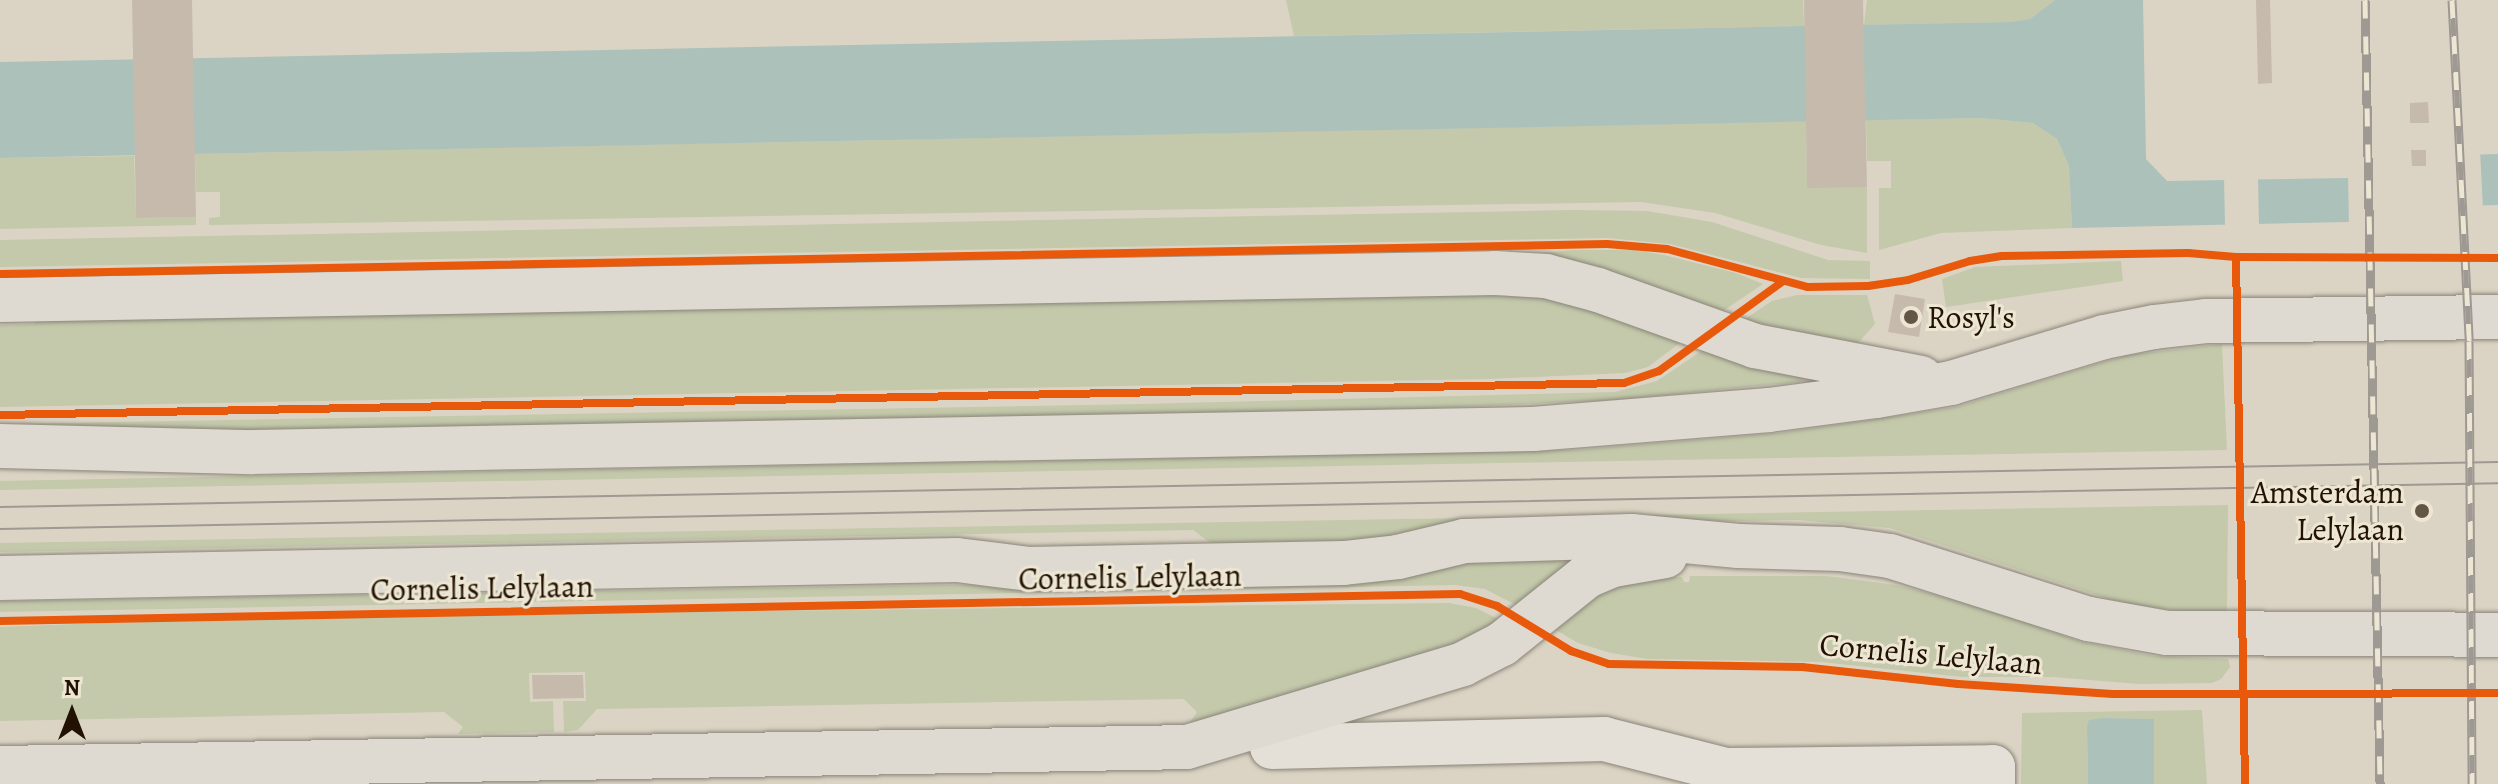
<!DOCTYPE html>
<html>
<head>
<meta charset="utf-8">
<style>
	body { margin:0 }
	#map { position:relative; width:2498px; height:784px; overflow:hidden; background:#dbd4c4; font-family:Alegreya,serif }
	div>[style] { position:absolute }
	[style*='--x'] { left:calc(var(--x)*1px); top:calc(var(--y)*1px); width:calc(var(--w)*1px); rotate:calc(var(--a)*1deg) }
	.green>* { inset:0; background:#c3c9aa }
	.water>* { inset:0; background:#abc1ba }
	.pier>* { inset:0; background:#dbd4c4 }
	.building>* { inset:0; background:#c6baac }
	.roads { filter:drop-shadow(0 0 2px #8a8479) drop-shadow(0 0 2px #8a8479) }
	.minor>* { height:44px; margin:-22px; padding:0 22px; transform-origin:22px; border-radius:22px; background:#e4e0d8 }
	.major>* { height:44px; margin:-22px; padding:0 22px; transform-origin:22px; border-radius:22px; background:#dedad1 }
	.tram>* { height:2px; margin:-1px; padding:0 1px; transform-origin:1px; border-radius:1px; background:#9e9992 }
	.rail>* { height:9px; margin-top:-4.5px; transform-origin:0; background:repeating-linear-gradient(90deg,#ede6d3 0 18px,#9e9992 0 36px); box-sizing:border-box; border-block:2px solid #9e9992 }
	.cycleway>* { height:8px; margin:-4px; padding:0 4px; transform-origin:4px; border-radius:4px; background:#e8590c }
	.dots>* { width:22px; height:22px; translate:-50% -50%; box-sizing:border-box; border:4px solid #ede6d3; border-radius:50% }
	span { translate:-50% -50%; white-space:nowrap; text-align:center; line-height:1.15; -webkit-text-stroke:6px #ede6d3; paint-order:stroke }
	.poi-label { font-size:32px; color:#221203 }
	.left { translate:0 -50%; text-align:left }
	.right { translate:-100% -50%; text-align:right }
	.street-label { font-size:32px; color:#221203 }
	.north { position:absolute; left:32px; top:672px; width:80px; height:80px; -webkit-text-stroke:6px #ede6d3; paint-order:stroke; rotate:0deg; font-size:22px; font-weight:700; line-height:32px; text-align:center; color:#221203 }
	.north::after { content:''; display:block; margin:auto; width:28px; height:36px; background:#221203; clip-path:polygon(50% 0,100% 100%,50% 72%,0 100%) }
</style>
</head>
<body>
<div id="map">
	<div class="green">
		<i style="clip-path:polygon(1286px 0,1803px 0,1804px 26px,1294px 36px)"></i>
		<i style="clip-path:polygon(1867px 0,2055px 0,2030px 19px,2010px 22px,1864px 25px)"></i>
		<i style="clip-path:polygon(1981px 118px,2033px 123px,2057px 139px,2069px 166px,2072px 228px,1941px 233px,1879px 250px,1879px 188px,1891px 188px,1891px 161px,1867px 161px,1866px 120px)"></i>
		<i style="clip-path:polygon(1806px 121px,1807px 187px,1867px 187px,1867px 253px,1821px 245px,1715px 213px,1641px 202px,209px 225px,209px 218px,220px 217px,220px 192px,196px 192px,195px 154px)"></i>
		<i style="clip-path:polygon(134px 156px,136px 218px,196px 217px,196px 225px,0 229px,0 158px)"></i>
		<i style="clip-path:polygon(1572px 210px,1647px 211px,1712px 222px,1828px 260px,1870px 261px,1870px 279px,1801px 278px,1670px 244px,1607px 238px,0 267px,0 240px)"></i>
		<i style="clip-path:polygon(1573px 250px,1633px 250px,1664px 255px,1736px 273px,1763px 284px,1717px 315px,1530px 254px)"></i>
		<i style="clip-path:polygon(2121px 261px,2123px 281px,1946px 307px,1942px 279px,1975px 267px)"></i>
		<i style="clip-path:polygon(1450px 293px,1559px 297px,1681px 342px,1648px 367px,1625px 373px,1488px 379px,0 407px,0 325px,34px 324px,44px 313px)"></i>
		<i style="clip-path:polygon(1797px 295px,1867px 295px,1875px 324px,1858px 343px,1819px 341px,1795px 337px,1745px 319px,1772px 301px)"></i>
		<i style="clip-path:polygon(2222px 344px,2227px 450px,0 490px,0 481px,1574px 450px,1780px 433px,1925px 412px,1956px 407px,2127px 355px)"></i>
		<i style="clip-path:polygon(1706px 348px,1805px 378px,1799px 382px,1615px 400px,1411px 409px,0 436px,0 424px,1141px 404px,1615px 392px,1657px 381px)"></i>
		<i style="clip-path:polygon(2228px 505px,2227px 613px,2185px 612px,2122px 603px,1890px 528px,1798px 520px,1466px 526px,1416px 535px,1223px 552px,1193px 530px,0 552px,0 543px)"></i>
		<i style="clip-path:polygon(1591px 551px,1516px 605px,1485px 589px,1455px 585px,0 612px,0 601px,1364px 578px,1454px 560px)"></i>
		<i style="clip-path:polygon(1690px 576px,1826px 576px,1896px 585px,1977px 605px,2082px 642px,2154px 656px,2228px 659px,2230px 667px,2221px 679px,2212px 683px,2139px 684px,2053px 677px,1963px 677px,1821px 662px,1648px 659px,1611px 653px,1578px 643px,1551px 627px,1591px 590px,1635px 578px,1682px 577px,1684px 582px,1689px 582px)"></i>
		<i style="clip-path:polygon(1449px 603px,1476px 608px,1504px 622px,1498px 633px,1189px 724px,1197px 712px,1184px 699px,597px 709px,578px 730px,564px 732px,563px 701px,586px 701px,585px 672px,529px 673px,530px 702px,553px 701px,554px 732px,458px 734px,463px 727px,444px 712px,0 721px,0 627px,259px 617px)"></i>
		<i style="clip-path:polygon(2202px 710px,2207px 784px,2154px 784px,2153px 719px,2103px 718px,2090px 720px,2087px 727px,2088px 784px,2021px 784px,2022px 713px)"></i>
	</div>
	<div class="water">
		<i style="clip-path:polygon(2055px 0,2143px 0,2146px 159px,2167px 181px,2348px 178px,2465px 155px,2498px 154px,2498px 205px,2466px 206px,2347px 222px,2072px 228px,2069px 166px,2057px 139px,2033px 123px,1981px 118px,0 158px,0 62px,2010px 22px,2030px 19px)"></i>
		<i style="clip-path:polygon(2103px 718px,2154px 719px,2154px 784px,2088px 784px,2087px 727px,2089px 720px)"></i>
	</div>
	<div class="pier">
		<i style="clip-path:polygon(2480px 150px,2483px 209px,2349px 226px,2348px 174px)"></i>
		<i style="clip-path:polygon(2224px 176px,2258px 176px,2259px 226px,2225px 226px)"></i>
	</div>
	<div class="building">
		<i style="clip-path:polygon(132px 0,192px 0,196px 217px,136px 218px)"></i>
		<i style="clip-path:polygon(1804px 0,1863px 0,1867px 187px,1807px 188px)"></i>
		<i style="clip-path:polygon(2256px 0,2270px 0,2272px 83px,2258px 84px)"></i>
		<i style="clip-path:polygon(2428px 102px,2429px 123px,2410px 123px,2410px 103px)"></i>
		<i style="clip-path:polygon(2411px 150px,2426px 150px,2426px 166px,2412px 166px)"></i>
		<i style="clip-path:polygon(1895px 294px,1925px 299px,1919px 337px,1888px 332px)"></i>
		<i style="clip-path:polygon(532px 675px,583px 675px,584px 698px,533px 699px)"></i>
	</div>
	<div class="roads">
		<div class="minor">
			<i style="--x:1272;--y:747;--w:332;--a:-1.4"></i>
			<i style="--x:1604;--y:739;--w:126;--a:14.3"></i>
			<i style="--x:1726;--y:770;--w:267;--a:-0.6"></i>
			<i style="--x:1993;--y:767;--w:17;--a:90"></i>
		</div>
		<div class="major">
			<i style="--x:0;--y:300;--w:1495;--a:-1.03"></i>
			<i style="--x:1495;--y:273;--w:51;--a:3.4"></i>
			<i style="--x:1546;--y:276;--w:54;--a:15.1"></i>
			<i style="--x:1598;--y:290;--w:167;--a:19.6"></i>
			<i style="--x:1755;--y:346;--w:169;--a:10.9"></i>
			<i style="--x:0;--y:446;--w:253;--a:1.4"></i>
			<i style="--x:253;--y:452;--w:1280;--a:-1.03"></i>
			<i style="--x:1533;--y:429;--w:237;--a:-4.6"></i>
			<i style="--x:1769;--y:410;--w:108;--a:-7.5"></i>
			<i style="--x:1876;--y:396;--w:76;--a:-9.8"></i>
			<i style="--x:1951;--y:383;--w:160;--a:-16.7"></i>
			<i style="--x:2104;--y:337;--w:51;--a:-11.3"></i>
			<i style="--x:2154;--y:327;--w:52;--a:-6.6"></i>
			<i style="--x:2206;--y:321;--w:292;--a:-0.8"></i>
			<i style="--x:0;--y:578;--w:957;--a:-1.08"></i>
			<i style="--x:957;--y:560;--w:73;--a:7.1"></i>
			<i style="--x:1029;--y:569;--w:315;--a:-1.1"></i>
			<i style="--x:1344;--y:563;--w:54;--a:-6.3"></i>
			<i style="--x:1398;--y:557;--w:68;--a:-13.6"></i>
			<i style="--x:1464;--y:541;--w:167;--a:-1.7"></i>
			<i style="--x:1631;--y:536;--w:108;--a:5.3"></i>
			<i style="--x:1739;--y:546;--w:101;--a:1.7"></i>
			<i style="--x:1840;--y:549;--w:50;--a:8"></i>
			<i style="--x:1890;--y:556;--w:209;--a:17.6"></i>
			<i style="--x:2089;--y:619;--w:79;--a:10.2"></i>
			<i style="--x:2167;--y:633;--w:331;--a:0.3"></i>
			<i style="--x:0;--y:768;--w:1187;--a:-1.01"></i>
			<i style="--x:1187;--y:747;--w:288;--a:-16.7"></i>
			<i style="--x:1463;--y:664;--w:44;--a:-27.1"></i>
			<i style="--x:1502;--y:644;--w:109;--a:-38.7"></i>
			<i style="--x:1587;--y:576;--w:28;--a:-23"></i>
			<i style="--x:1613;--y:565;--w:53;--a:-9.8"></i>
		</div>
	</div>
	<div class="tram">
		<i style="--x:0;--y:507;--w:2498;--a:-1.03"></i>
		<i style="--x:0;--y:529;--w:2498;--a:-1.05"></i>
	</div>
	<div class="rail">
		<i style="--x:2365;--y:0;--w:784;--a:88.9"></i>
		<i style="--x:2452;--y:0;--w:341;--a:87.1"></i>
		<i style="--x:2469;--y:341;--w:443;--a:89.6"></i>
	</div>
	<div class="cycleway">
		<i style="--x:2236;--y:257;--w:527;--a:89.02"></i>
		<i style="--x:0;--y:274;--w:1607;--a:-1.07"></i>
		<i style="--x:1607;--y:244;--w:60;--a:4.8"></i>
		<i style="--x:1667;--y:249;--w:146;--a:15.1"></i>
		<i style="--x:1808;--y:287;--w:60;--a:-1"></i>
		<i style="--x:1868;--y:286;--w:40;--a:-8.5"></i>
		<i style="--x:1908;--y:280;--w:65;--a:-17"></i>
		<i style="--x:1970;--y:261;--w:32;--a:-9"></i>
		<i style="--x:2002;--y:256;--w:186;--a:-0.9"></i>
		<i style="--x:2188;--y:253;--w:48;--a:4.8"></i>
		<i style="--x:2236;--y:257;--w:262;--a:0.2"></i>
		<i style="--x:0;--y:415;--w:1624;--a:-1.13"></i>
		<i style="--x:1624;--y:383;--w:37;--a:-19"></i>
		<i style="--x:1659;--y:371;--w:152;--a:-35.9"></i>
		<i style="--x:0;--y:621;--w:1460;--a:-1.06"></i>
		<i style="--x:1460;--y:594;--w:39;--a:18"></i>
		<i style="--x:1497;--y:606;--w:87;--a:31.3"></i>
		<i style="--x:1571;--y:651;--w:40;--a:18.9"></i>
		<i style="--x:1609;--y:664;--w:193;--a:0.9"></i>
		<i style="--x:1802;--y:667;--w:157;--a:6.2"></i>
		<i style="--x:1958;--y:684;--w:155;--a:3.7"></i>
		<i style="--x:2113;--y:694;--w:385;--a:-0.1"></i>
	</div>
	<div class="dots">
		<i style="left:1911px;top:317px;background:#635647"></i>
		<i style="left:2422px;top:511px;background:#635647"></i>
	</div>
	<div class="poi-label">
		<span class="left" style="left:1927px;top:317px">Rosyl's</span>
		<span class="right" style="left:2404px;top:511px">Amsterdam<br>Lelylaan</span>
	</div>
	<div class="street-label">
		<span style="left:1130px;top:577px;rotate:-1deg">Cornelis Lelylaan</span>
		<span style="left:482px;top:588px;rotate:-1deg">Cornelis Lelylaan</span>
		<span style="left:1931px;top:654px;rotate:5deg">Cornelis Lelylaan</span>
	</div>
	<div class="north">N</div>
</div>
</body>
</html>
